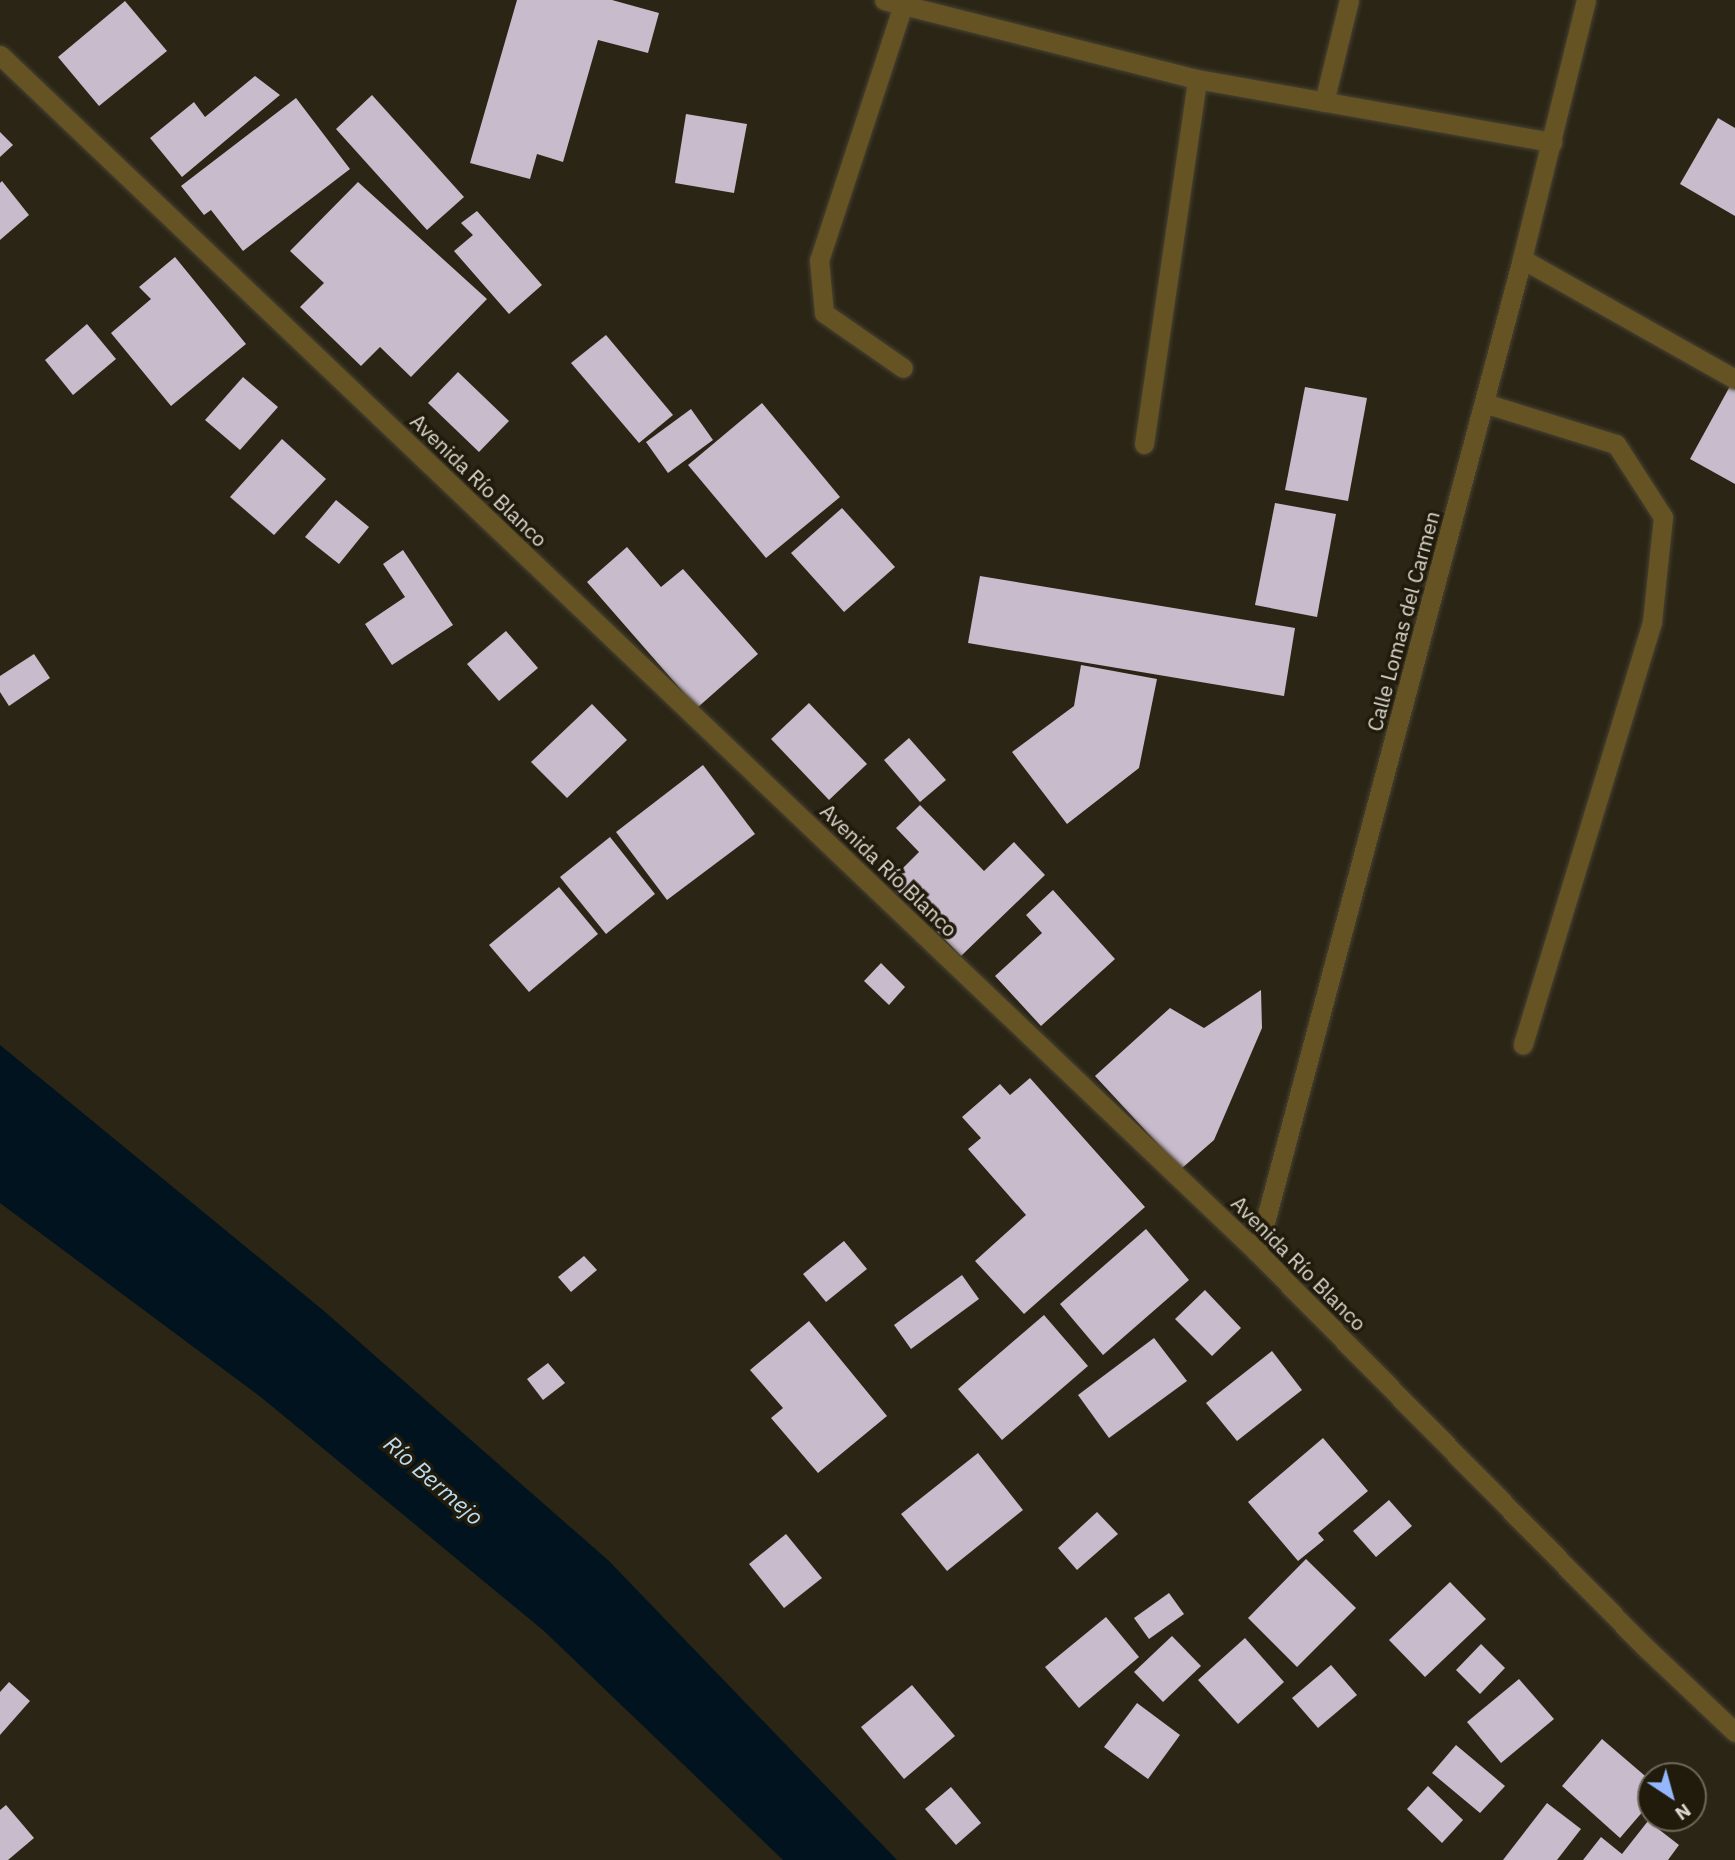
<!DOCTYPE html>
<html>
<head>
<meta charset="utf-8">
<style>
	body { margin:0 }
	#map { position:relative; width:1735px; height:1860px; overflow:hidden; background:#2b2515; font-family:"IBM Plex Sans",sans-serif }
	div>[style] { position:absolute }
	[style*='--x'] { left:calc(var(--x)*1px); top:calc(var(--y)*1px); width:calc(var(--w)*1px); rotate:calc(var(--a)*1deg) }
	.water>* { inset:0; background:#00131f }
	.building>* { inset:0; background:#c8bbcc }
	.roads { filter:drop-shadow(0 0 2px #474233) drop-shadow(0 0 2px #474233) }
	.service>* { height:19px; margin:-9.5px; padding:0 9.5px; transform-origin:9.5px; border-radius:9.5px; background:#655324 }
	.minor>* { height:19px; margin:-9.5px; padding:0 9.5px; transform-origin:9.5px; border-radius:9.5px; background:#655324 }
	.tertiary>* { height:19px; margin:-9.5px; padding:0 9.5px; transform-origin:9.5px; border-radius:9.5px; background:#655324 }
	span { translate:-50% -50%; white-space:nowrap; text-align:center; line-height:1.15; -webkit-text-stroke:7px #211b0c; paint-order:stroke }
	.street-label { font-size:21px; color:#dcd8cf }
	.water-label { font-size:23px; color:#baddf5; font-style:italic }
	.north { position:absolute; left:1637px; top:1762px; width:70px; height:70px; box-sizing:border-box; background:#211b0c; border:2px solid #6c675a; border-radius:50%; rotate:144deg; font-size:19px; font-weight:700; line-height:28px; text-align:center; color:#dcd8cf }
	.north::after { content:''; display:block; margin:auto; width:24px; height:32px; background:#94b7fd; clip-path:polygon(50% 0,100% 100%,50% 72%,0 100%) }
</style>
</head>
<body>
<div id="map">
	<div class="water">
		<i style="clip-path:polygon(0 1045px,324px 1311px,609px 1561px,897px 1860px,783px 1860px,544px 1631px,262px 1398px,0 1203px)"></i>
	</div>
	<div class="building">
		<i style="clip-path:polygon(517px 0,612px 0,659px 13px,648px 53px,598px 40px,563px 162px,537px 154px,530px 179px,470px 163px)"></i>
		<i style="clip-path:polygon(125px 1px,167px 51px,99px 106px,58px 57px)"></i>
		<i style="clip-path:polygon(255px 76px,280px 95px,182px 177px,150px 138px,194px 102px,205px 117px)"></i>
		<i style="clip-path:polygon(372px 95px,464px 197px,427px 230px,336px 129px)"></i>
		<i style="clip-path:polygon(296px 98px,350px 169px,243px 251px,211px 210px,204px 215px,181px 186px)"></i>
		<i style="clip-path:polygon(686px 114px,747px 124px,734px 193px,675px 183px)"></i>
		<i style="clip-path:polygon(1718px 118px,1735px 128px,1735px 216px,1680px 184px)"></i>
		<i style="clip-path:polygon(0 132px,13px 145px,0 157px)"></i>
		<i style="clip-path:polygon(2px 181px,29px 215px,0 240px,0 183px)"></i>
		<i style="clip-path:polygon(358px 182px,487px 299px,411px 377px,380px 347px,361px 366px,300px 307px,324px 283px,290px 251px)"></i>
		<i style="clip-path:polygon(477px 211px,542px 285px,509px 314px,454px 251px,473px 235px,461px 223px)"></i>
		<i style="clip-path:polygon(175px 257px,246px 344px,171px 406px,111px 333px,151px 299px,139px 287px)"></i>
		<i style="clip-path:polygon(87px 324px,116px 359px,73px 395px,45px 360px)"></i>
		<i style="clip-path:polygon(606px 335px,673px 415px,639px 443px,571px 363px)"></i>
		<i style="clip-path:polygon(458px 372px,509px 421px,479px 452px,428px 403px)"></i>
		<i style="clip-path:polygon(243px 377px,278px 407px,240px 450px,205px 420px)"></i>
		<i style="clip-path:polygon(1735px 377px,1735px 484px,1690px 459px)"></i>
		<i style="clip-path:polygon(1305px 387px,1367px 398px,1348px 501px,1285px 490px)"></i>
		<i style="clip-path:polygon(762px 403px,840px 497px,766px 558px,688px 465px)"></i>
		<i style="clip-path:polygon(691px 409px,713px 440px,668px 473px,646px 442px)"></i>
		<i style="clip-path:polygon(282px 439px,326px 479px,274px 535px,230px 497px)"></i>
		<i style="clip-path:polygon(336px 500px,369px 527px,339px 564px,305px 537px)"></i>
		<i style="clip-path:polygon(1275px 503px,1336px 514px,1317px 617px,1255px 605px)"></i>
		<i style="clip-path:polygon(842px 508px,895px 567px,844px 612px,791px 553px)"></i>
		<i style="clip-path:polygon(627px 547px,661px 587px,683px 569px,758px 654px,697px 708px,587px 582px)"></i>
		<i style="clip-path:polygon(403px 550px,453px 625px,392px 665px,365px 624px,405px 597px,383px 564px)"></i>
		<i style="clip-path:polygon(980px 576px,1295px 628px,1284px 696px,968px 643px)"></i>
		<i style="clip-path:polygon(506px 631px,538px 668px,499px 701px,467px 664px)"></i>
		<i style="clip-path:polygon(34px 654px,50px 678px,9px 706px,0 692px,0 676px)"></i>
		<i style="clip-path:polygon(1081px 665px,1157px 679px,1139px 768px,1067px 824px,1012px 752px,1074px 706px)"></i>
		<i style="clip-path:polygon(809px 703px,867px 764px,829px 800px,771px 739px)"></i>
		<i style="clip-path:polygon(592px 704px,627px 740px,567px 798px,531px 762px)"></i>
		<i style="clip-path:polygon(909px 738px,946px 780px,920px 802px,884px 760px)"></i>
		<i style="clip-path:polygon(703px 765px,755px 834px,667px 900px,616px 832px)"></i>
		<i style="clip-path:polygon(920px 805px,984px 871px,1014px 842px,1045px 875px,961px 956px,889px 882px,919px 852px,896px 828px)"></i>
		<i style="clip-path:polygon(610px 837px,655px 894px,606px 934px,560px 877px)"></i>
		<i style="clip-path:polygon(559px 887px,598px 934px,529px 992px,489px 945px)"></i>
		<i style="clip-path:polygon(1053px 890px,1115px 959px,1041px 1026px,995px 976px,1042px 933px,1026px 915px)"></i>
		<i style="clip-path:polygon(881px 963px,905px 987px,889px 1005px,864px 981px)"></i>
		<i style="clip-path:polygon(1261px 990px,1262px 1028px,1214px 1140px,1181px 1169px,1095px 1076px,1170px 1008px,1204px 1028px)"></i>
		<i style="clip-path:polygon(1030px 1078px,1145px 1207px,1024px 1314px,975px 1261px,1026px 1215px,968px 1149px,981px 1138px,962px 1117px,1000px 1084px,1010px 1095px)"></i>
		<i style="clip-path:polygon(1146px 1229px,1189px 1280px,1103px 1355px,1060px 1304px)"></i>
		<i style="clip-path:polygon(844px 1241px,867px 1269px,826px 1302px,803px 1274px)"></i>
		<i style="clip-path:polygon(584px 1256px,597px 1270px,571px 1292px,558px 1277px)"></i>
		<i style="clip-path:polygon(962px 1275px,979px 1299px,911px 1349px,894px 1325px)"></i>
		<i style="clip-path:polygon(1205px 1290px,1241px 1328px,1212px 1356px,1175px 1319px)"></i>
		<i style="clip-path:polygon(1044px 1315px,1088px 1366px,1002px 1440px,958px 1389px)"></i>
		<i style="clip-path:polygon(809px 1321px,887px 1416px,818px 1473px,771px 1418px,783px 1408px,750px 1370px)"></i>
		<i style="clip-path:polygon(1154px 1338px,1187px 1381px,1109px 1438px,1078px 1395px)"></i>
		<i style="clip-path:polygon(1272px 1351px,1302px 1390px,1237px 1441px,1206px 1403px)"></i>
		<i style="clip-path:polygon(548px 1363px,565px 1383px,543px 1400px,527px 1379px)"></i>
		<i style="clip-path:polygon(1323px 1438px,1368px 1491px,1318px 1533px,1324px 1540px,1298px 1561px,1248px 1502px)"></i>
		<i style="clip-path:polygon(978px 1453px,1023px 1510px,947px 1571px,901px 1514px)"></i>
		<i style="clip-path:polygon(1389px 1500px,1412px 1526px,1376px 1557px,1353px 1531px)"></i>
		<i style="clip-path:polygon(1097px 1512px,1118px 1534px,1077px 1570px,1058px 1548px)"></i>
		<i style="clip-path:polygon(786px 1534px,822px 1578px,784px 1608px,749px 1564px)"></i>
		<i style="clip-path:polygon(1306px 1559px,1356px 1608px,1297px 1667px,1248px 1618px)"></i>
		<i style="clip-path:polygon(1450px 1582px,1486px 1619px,1425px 1677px,1389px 1640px)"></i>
		<i style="clip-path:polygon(1169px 1593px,1184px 1614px,1149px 1639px,1134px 1618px)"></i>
		<i style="clip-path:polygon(1106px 1617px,1139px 1657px,1079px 1708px,1045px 1667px)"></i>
		<i style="clip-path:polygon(1172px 1636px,1201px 1666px,1163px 1702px,1134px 1672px)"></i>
		<i style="clip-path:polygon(1245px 1638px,1284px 1682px,1238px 1724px,1198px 1680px)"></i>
		<i style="clip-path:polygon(1481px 1644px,1505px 1668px,1480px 1694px,1456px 1670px)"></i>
		<i style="clip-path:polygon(1331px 1665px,1357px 1695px,1318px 1728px,1292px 1698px)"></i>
		<i style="clip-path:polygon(1519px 1679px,1554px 1719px,1501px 1763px,1467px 1722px)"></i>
		<i style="clip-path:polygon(9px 1682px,30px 1701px,0 1735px,0 1692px)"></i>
		<i style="clip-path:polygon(912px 1685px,955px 1736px,904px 1779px,861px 1727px)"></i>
		<i style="clip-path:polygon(1137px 1703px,1180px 1735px,1148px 1779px,1104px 1747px)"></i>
		<i style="clip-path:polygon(1602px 1739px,1651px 1781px,1651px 1802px,1620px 1838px,1562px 1786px)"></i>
		<i style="clip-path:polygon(1456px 1745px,1505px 1786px,1480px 1813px,1432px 1773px)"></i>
		<i style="clip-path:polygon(1428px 1786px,1463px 1820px,1442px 1843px,1407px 1809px)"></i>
		<i style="clip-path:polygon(951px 1787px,981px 1823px,956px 1845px,925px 1809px)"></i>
		<i style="clip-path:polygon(1547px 1803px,1581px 1829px,1557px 1860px,1503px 1860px)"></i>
		<i style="clip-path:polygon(6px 1805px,34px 1838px,8px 1860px,0 1860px,0 1810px)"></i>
		<i style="clip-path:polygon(1648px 1821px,1679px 1845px,1668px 1860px,1583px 1860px,1601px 1837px,1622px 1854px)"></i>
	</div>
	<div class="roads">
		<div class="service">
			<i style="--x:884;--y:0;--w:323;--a:14.2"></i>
			<i style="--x:1197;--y:79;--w:361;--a:10.1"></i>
			<i style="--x:903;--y:5;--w:268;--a:108.2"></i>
			<i style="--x:819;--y:260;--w:53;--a:84.6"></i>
			<i style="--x:824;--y:313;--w:96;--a:34.8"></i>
			<i style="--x:1324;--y:102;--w:105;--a:-76.2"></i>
			<i style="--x:1484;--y:403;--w:138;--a:17.3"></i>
			<i style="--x:1616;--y:444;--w:87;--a:57.2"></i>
			<i style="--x:1663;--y:517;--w:106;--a:96"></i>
			<i style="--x:1652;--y:622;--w:442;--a:107"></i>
			<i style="--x:1144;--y:444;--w:369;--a:-81.7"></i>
		</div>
		<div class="minor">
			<i style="--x:0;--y:55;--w:1736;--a:43.6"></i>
			<i style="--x:1522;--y:259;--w:244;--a:29.4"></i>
		</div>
		<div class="tertiary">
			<i style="--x:1586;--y:0;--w:267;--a:103.9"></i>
			<i style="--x:1522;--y:259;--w:1028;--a:104.94"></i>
			<i style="--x:1257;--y:1252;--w:551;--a:45.51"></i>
			<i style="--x:1643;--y:1645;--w:127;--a:43.4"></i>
		</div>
	</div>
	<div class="street-label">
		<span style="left:479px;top:480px;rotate:44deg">Avenida Río Blanco</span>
		<span style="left:1403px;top:621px;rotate:-75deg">Calle Lomas del Carmen</span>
		<span style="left:889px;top:870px;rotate:44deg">Avenida Río Blanco</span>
		<span style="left:1299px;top:1263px;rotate:45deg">Avenida Río Blanco</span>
	</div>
	<div class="water-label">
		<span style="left:434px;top:1480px;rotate:41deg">Río Bermejo</span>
	</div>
	<div class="north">N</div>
</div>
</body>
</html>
